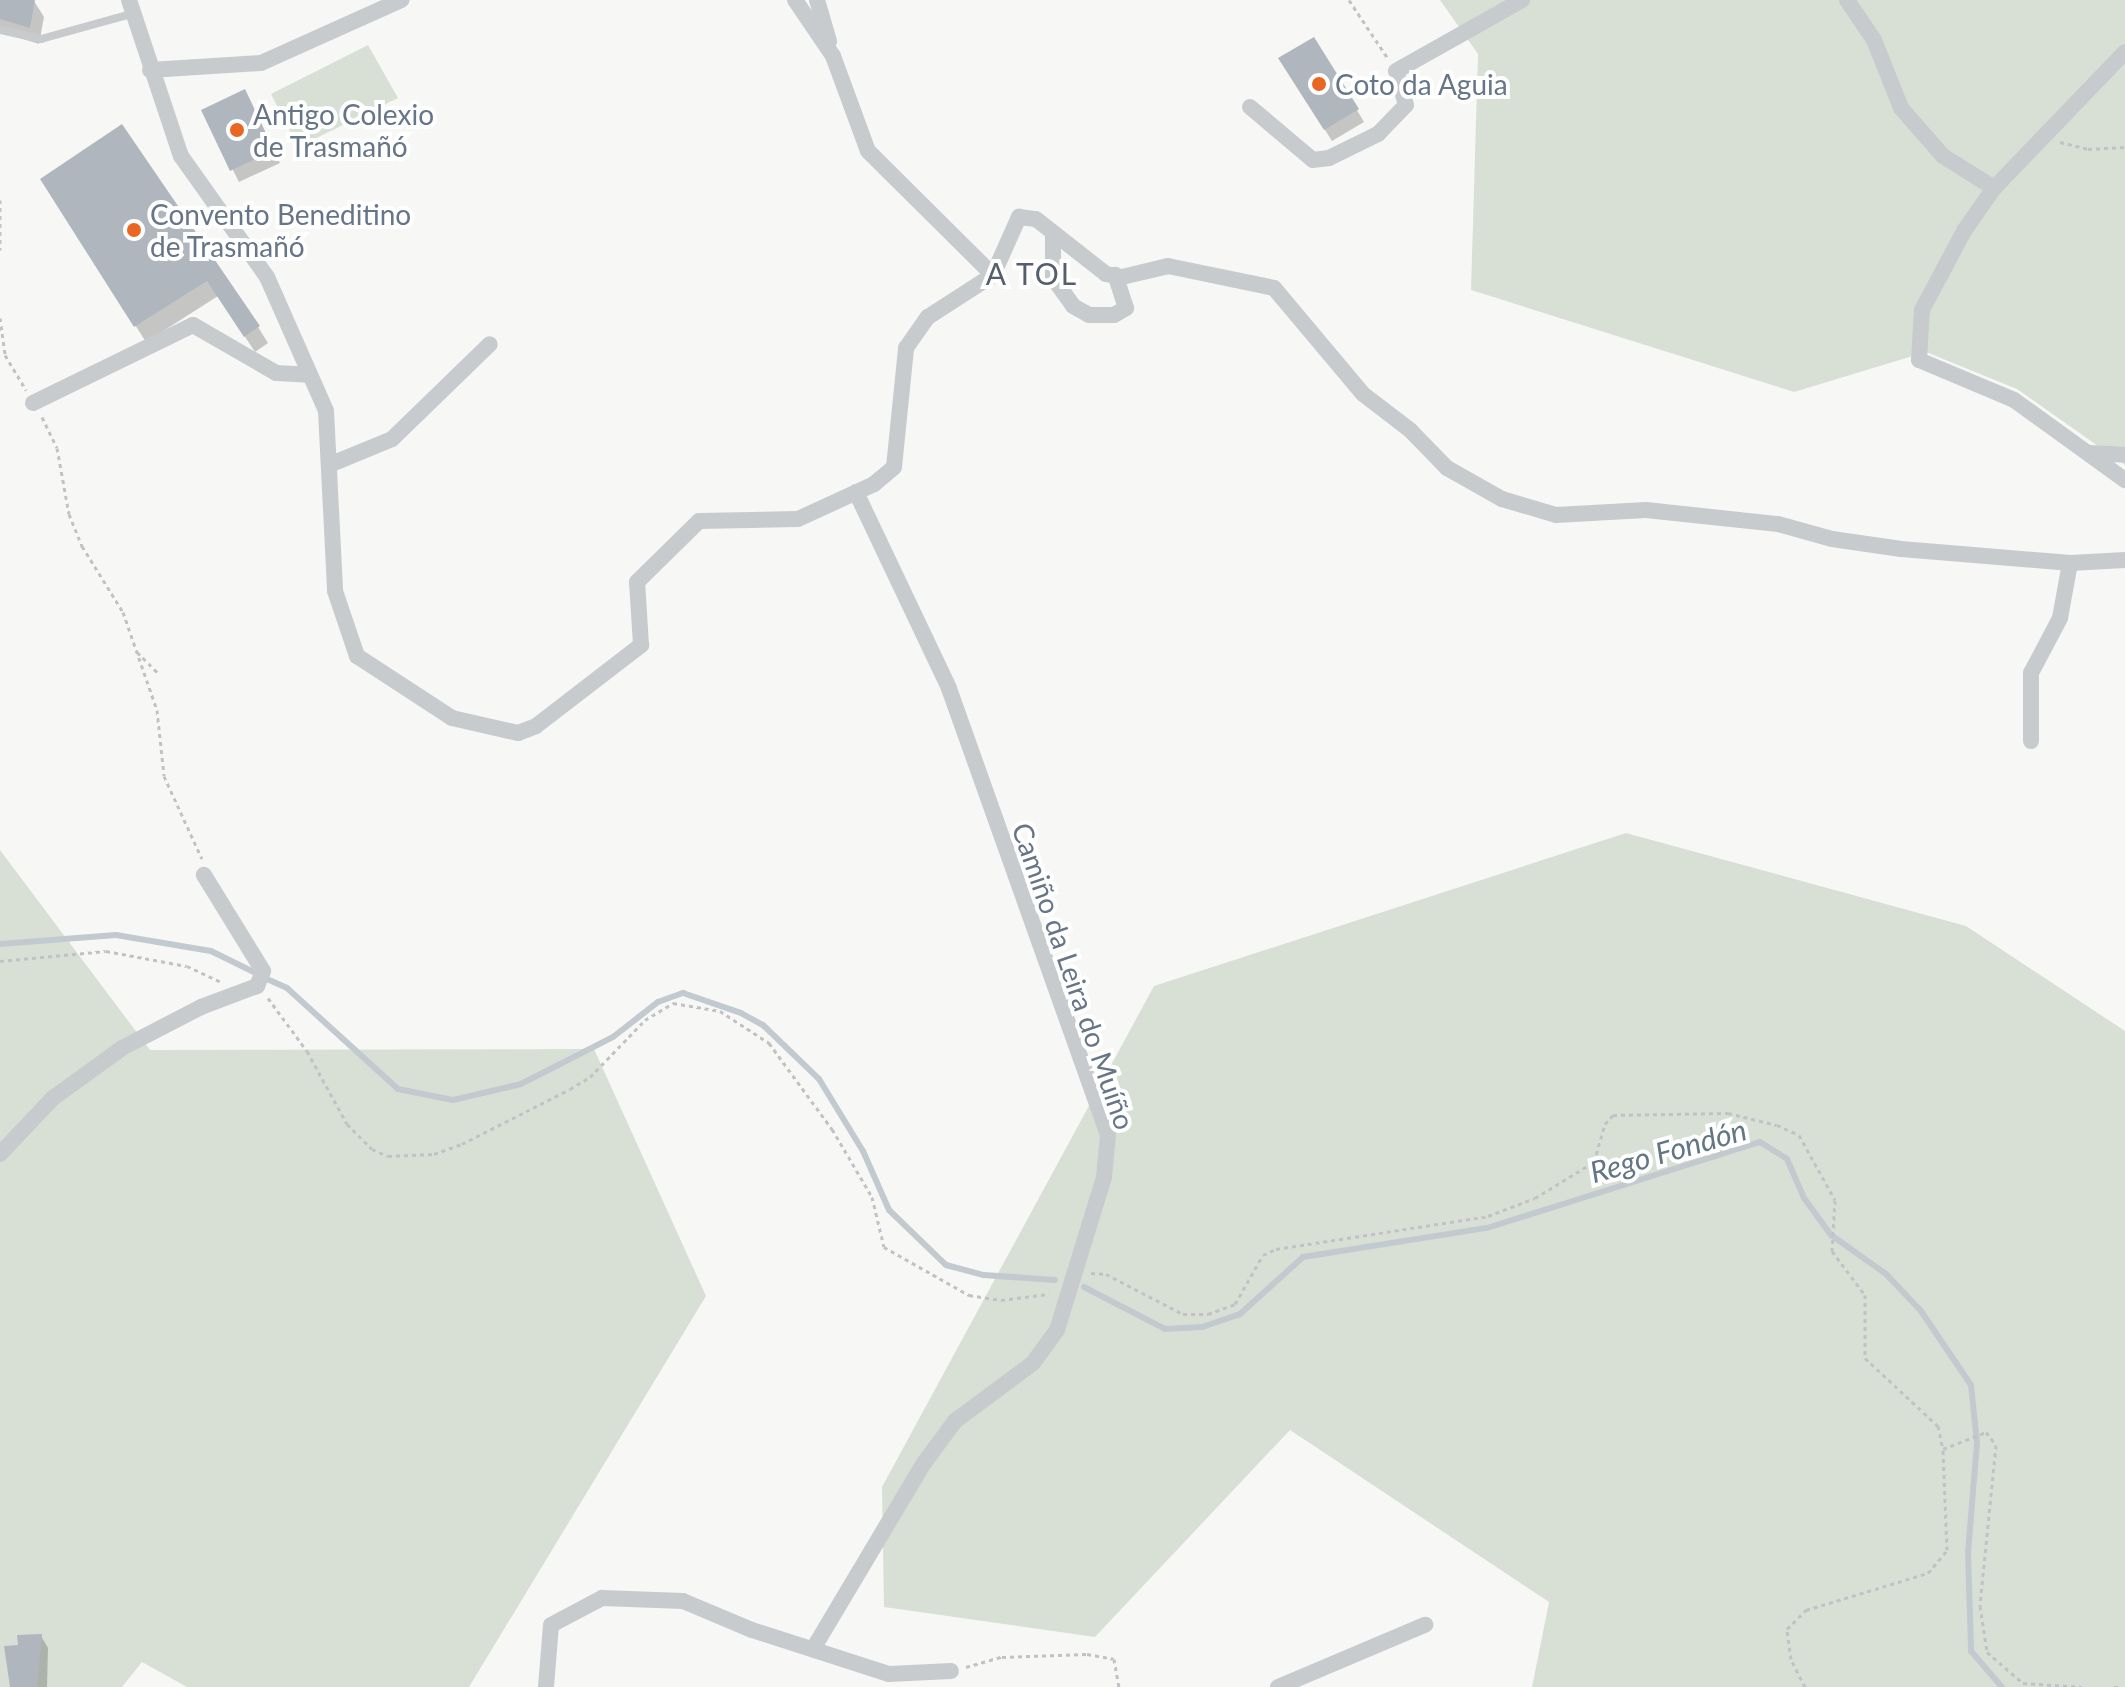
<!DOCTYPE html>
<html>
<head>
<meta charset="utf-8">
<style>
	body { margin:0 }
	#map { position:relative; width:2125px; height:1687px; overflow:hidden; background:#f7f8f5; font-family:Lato,sans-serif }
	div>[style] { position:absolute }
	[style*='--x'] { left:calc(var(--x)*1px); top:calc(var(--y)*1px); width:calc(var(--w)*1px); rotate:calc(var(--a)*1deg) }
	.green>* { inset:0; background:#d8e0d5 }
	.shadow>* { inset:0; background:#0003 }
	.stream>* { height:6px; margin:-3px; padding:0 3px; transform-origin:3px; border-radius:3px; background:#c2cacf }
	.building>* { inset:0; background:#b0b6bd }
	.path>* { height:3px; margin-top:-1.5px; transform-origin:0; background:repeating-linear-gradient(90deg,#c1c2c5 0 4px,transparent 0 8px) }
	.service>* { height:8px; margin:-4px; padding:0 4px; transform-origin:4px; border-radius:4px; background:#c8cbce }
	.minor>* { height:16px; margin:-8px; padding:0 8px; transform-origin:8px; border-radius:8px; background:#c8cbce }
	.dots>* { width:22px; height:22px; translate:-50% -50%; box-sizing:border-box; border:4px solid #fff; border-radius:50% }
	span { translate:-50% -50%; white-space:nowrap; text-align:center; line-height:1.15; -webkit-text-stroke:8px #fff; paint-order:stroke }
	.poi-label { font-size:28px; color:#667587 }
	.left { translate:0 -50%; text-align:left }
	.street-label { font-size:28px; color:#667587 }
	.neighbourhood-label { font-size:30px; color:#545f6b; letter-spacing:2px }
	.water-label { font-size:30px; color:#627683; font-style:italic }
</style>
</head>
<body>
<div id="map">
	<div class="green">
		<i style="clip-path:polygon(1440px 0,2125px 0,2125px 465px,2017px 389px,1926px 352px,1794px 392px,1471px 290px,1478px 54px)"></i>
		<i style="clip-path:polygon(368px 45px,398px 98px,298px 147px,271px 94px)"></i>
		<i style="clip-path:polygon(1626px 833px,1966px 926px,2125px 1031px,2125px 1687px,1532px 1687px,1549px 1602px,1290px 1430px,1095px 1637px,884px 1607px,882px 1487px,1154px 986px)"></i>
		<i style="clip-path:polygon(0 850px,150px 1050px,594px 1049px,706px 1296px,469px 1687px,187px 1687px,142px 1662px,122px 1687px,0 1687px)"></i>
	</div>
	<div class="shadow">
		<i style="clip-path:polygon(0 0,34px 1px,44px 17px,39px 44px,0 32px)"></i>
		<i style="clip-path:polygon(1288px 71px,1357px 110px,1364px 122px,1332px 141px)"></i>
		<i style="clip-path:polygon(251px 104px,280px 163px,239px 182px,203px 111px)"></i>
		<i style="clip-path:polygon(122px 127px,258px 327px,268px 343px,255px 352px,218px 296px,146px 342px,52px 196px)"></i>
		<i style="clip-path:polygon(41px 1636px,48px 1648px,47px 1687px,12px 1687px,20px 1647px)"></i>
	</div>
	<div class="stream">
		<i style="--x:0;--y:944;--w:116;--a:-4.4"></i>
		<i style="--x:116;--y:935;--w:96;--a:9.6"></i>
		<i style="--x:211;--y:951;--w:52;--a:26.1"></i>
		<i style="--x:267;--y:979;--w:22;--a:24"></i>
		<i style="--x:287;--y:988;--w:150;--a:42.3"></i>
		<i style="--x:398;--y:1089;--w:56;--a:11.3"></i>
		<i style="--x:453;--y:1100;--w:70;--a:-13.2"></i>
		<i style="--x:521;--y:1084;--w:103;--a:-27.1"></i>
		<i style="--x:613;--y:1037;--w:57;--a:-37.9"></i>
		<i style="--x:658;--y:1002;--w:27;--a:-20"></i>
		<i style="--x:683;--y:993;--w:61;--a:19"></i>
		<i style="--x:741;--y:1013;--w:25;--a:29"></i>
		<i style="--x:763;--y:1025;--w:78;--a:44"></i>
		<i style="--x:819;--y:1079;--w:84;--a:58.6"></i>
		<i style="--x:863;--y:1151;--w:64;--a:66.2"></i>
		<i style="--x:889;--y:1210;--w:79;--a:44"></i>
		<i style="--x:946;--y:1265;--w:39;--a:15"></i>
		<i style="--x:984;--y:1275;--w:71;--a:4"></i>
		<i style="--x:1084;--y:1287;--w:91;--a:27.4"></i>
		<i style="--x:1165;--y:1329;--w:37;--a:-3"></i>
		<i style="--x:1202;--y:1327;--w:40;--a:-18.9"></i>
		<i style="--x:1240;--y:1314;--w:85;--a:-42.1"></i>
		<i style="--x:1303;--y:1257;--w:186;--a:-9"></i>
		<i style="--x:1487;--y:1228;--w:286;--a:-17.5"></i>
		<i style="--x:1760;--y:1142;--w:32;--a:32"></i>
		<i style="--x:1787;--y:1159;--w:43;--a:66.4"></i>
		<i style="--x:1804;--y:1198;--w:46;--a:53.9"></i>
		<i style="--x:1831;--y:1235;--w:67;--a:35.3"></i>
		<i style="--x:1886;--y:1274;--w:51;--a:46.6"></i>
		<i style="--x:1921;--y:1311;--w:89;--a:56"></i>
		<i style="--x:1971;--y:1385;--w:58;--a:84.1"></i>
		<i style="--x:1977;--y:1443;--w:110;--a:94.7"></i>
		<i style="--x:1968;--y:1553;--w:98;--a:88.2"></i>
		<i style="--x:1971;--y:1651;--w:48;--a:49.3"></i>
	</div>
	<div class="building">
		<i style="clip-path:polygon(0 0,35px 0,30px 28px,0 19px)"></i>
		<i style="clip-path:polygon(1314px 37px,1359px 109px,1324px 130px,1278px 58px)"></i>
		<i style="clip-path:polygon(245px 89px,274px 150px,230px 171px,201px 110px)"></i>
		<i style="clip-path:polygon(122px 124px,260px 326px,244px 337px,207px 281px,134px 327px,40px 179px)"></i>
		<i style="clip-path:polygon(42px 1634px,37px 1687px,10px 1687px,4px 1646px,18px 1645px,17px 1635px)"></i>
	</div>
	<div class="path">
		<i style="--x:1349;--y:0;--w:69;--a:56.3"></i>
		<i style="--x:2060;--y:142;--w:29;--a:14"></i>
		<i style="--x:2088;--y:149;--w:37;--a:-3"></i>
		<i style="--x:0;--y:200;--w:50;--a:90"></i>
		<i style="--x:0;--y:318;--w:37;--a:82"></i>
		<i style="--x:5;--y:355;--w:41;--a:59"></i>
		<i style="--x:42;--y:417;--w:34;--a:64"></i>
		<i style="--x:57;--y:448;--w:67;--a:79.7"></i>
		<i style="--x:69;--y:514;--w:35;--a:68"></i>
		<i style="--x:82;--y:546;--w:78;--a:58.2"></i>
		<i style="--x:123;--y:612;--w:104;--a:70.9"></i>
		<i style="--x:157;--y:710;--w:66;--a:83.9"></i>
		<i style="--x:164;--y:776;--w:91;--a:65.4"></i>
		<i style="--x:137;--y:652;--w:31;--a:45"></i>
		<i style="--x:0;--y:961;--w:106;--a:-5.4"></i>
		<i style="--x:106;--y:951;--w:82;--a:10.5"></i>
		<i style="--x:187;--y:966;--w:38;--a:25"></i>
		<i style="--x:268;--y:998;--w:66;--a:53.7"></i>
		<i style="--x:307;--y:1051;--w:83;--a:61.3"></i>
		<i style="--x:347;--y:1124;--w:35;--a:45"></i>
		<i style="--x:372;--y:1149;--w:17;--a:24"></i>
		<i style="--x:388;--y:1156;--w:46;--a:-2.5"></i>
		<i style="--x:434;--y:1154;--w:30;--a:-20"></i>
		<i style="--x:462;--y:1144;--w:121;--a:-27"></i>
		<i style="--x:570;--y:1089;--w:23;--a:-31"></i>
		<i style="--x:590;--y:1077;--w:79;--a:-46"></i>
		<i style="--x:645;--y:1020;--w:33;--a:-31"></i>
		<i style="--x:673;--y:1003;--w:48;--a:9.7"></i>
		<i style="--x:720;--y:1011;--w:59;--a:33.1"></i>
		<i style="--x:769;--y:1043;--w:107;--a:53.8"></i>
		<i style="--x:832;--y:1129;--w:79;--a:59.5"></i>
		<i style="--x:872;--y:1197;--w:51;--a:76.5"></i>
		<i style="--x:884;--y:1247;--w:98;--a:29.5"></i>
		<i style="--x:969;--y:1295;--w:32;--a:9"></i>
		<i style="--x:1001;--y:1300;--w:48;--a:-7.1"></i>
		<i style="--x:1091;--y:1273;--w:15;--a:4"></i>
		<i style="--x:1106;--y:1274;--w:87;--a:27.5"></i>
		<i style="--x:1183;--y:1314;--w:25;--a:0"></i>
		<i style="--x:1208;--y:1314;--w:29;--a:-20"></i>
		<i style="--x:1235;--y:1304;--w:56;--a:-60.3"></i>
		<i style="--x:1263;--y:1255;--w:14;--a:-25"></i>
		<i style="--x:1276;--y:1249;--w:215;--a:-8.8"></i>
		<i style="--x:1488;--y:1216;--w:50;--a:-21"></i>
		<i style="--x:1535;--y:1198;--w:69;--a:-31.4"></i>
		<i style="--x:1594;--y:1162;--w:40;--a:-74"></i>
		<i style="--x:1605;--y:1124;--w:12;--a:-48"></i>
		<i style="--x:1613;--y:1115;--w:115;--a:-1"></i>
		<i style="--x:1728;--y:1113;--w:50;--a:13.8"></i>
		<i style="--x:1777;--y:1125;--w:24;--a:24"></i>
		<i style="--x:1799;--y:1135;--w:74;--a:61"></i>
		<i style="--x:1835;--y:1200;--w:51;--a:93.4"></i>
		<i style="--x:1832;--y:1251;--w:55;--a:53.1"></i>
		<i style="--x:1865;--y:1295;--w:63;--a:90"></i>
		<i style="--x:1865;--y:1358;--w:100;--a:43"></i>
		<i style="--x:1938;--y:1426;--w:24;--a:78"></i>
		<i style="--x:1943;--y:1449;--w:46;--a:-21.6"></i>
		<i style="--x:1986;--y:1432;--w:16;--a:52"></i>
		<i style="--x:1996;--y:1445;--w:162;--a:95.7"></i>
		<i style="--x:1980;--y:1606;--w:47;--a:81.3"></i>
		<i style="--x:1987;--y:1652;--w:48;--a:40.7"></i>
		<i style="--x:2023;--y:1683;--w:59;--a:3.9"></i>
		<i style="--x:966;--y:1667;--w:37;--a:-16"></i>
		<i style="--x:1002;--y:1657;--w:85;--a:-2"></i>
		<i style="--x:1087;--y:1654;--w:27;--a:10"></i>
		<i style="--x:1114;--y:1659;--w:28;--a:80"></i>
		<i style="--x:1805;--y:1687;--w:31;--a:-117"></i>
		<i style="--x:1791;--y:1659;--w:30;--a:-98"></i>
		<i style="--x:1787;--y:1629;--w:27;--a:-45"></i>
		<i style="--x:1806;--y:1610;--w:127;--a:-16.9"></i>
		<i style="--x:1928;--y:1573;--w:30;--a:-50"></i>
		<i style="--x:1947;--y:1550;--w:101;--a:-92.3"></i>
		<i style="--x:2114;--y:1687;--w:4;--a:0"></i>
	</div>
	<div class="service">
		<i style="--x:0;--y:30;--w:42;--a:12.4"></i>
		<i style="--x:41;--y:39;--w:93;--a:-15.5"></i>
	</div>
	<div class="minor">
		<i style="--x:129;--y:0;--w:164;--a:71.6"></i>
		<i style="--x:181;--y:156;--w:148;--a:54.6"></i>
		<i style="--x:267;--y:277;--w:146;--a:66.2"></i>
		<i style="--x:326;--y:411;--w:180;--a:87.1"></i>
		<i style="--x:335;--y:591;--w:69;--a:71.3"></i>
		<i style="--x:357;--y:656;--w:113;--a:33.1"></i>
		<i style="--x:452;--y:718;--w:68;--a:12.8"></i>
		<i style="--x:518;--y:733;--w:19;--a:-21"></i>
		<i style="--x:536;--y:726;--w:133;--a:-37.6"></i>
		<i style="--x:641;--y:645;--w:63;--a:-93.6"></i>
		<i style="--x:637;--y:582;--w:87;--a:-44.5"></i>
		<i style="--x:699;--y:521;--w:99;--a:-1.2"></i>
		<i style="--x:798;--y:519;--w:84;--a:-24.7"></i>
		<i style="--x:874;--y:484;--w:26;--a:-40"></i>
		<i style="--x:894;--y:467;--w:120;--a:-84.2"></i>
		<i style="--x:906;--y:348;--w:38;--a:-55"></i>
		<i style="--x:928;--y:317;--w:77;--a:-32.9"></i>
		<i style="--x:993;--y:275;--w:64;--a:-65.9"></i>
		<i style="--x:1019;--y:217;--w:17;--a:7"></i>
		<i style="--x:1036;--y:219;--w:89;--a:38.2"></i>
		<i style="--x:1106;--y:274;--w:16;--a:11"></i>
		<i style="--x:1122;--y:277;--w:47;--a:-13.4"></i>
		<i style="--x:1168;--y:266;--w:108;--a:11.7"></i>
		<i style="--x:1274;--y:288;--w:138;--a:50"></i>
		<i style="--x:1363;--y:394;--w:59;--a:37.5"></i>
		<i style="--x:1410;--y:430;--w:53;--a:45.8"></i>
		<i style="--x:1447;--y:468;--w:63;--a:29.4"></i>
		<i style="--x:1502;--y:499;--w:56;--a:16.5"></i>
		<i style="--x:1556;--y:515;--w:90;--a:-3.2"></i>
		<i style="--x:1646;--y:510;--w:133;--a:6.1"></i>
		<i style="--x:1778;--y:524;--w:56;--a:15.5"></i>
		<i style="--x:1832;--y:539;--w:70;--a:8.2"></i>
		<i style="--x:1901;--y:549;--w:170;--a:4.7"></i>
		<i style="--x:2070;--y:563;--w:55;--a:-3.1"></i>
		<i style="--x:795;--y:0;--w:68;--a:55.8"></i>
		<i style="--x:833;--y:56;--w:101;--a:69.8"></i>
		<i style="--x:868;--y:151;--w:176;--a:44.8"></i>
		<i style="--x:817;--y:0;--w:43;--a:73.7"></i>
		<i style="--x:1847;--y:0;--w:48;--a:56"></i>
		<i style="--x:1874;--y:40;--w:73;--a:68.3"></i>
		<i style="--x:1901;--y:108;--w:64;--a:48.8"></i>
		<i style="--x:1943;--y:156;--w:60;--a:32.1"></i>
		<i style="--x:2125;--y:52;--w:189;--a:133.9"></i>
		<i style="--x:1994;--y:188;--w:52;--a:124.9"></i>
		<i style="--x:1964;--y:231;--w:89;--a:118"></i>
		<i style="--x:1922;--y:310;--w:50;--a:93.4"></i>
		<i style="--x:1919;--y:360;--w:103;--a:22.8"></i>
		<i style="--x:2014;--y:400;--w:137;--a:35.8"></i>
		<i style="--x:150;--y:70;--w:111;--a:-3.6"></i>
		<i style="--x:261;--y:63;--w:154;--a:-24.2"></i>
		<i style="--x:1250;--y:107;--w:82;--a:40.1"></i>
		<i style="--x:1313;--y:160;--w:16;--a:-7"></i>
		<i style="--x:1329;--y:158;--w:55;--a:-26.1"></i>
		<i style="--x:1378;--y:134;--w:40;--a:-46"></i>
		<i style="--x:1406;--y:105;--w:35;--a:-106"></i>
		<i style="--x:1396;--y:71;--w:145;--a:-29.4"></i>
		<i style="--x:1053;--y:236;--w:42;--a:90"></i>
		<i style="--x:1053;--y:278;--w:34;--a:54"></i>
		<i style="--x:1073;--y:306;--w:18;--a:29"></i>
		<i style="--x:1089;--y:315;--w:25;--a:0"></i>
		<i style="--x:1114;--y:315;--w:14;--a:-30"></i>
		<i style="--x:1126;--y:308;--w:35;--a:-108"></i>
		<i style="--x:33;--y:403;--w:178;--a:-26"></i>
		<i style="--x:193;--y:325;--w:96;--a:30"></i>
		<i style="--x:276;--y:373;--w:33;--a:3"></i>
		<i style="--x:2090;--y:453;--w:35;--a:3"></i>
		<i style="--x:329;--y:465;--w:68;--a:-22.4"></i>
		<i style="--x:392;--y:439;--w:136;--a:-44.1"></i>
		<i style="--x:2031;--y:741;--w:68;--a:-90"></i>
		<i style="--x:2031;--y:673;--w:62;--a:-62.2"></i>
		<i style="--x:2060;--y:618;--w:56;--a:-79.7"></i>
		<i style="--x:0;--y:1154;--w:77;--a:-46.6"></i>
		<i style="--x:53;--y:1098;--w:85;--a:-35.9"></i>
		<i style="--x:122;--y:1048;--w:89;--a:-27.4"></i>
		<i style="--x:201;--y:1007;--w:60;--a:-20.6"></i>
		<i style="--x:257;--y:986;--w:16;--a:-68"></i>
		<i style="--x:263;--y:971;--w:113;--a:-121.6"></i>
		<i style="--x:813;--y:1649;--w:217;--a:-59.2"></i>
		<i style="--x:924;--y:1463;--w:52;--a:-53.6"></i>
		<i style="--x:955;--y:1421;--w:97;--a:-36.6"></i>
		<i style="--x:1033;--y:1363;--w:41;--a:-54"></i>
		<i style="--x:1057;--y:1330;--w:160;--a:-72.9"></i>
		<i style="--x:1104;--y:1177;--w:42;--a:-84.6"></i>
		<i style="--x:1108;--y:1135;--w:474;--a:-109.6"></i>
		<i style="--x:949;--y:688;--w:217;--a:-115.4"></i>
		<i style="--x:546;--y:1687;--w:62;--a:-85.4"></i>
		<i style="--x:551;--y:1625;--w:58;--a:-27.9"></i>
		<i style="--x:602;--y:1598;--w:81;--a:2.1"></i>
		<i style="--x:683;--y:1601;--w:75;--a:22.8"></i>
		<i style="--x:752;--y:1630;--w:144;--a:17.8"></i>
		<i style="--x:889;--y:1674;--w:62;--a:-2.8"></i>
		<i style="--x:1278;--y:1687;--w:160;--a:-22.9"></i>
	</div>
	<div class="dots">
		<i style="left:1319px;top:84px;background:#e96623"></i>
		<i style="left:237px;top:130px;background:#e96623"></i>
		<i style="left:134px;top:230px;background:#e96623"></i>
	</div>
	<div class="poi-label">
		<span class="left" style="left:1335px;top:84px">Coto da Aguia</span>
		<span class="left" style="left:253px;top:130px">Antigo Colexio<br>de Trasmañó</span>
		<span class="left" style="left:150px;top:230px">Convento Beneditino<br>de Trasmañó</span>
	</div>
	<div class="street-label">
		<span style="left:1074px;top:976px;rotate:71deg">Camiño da Leira do Muíño</span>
	</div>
	<div class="neighbourhood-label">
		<span style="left:1032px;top:273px">A TOL</span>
	</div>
	<div class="water-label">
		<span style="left:1668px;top:1150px;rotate:-16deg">Rego Fondón</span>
	</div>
</div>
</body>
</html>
